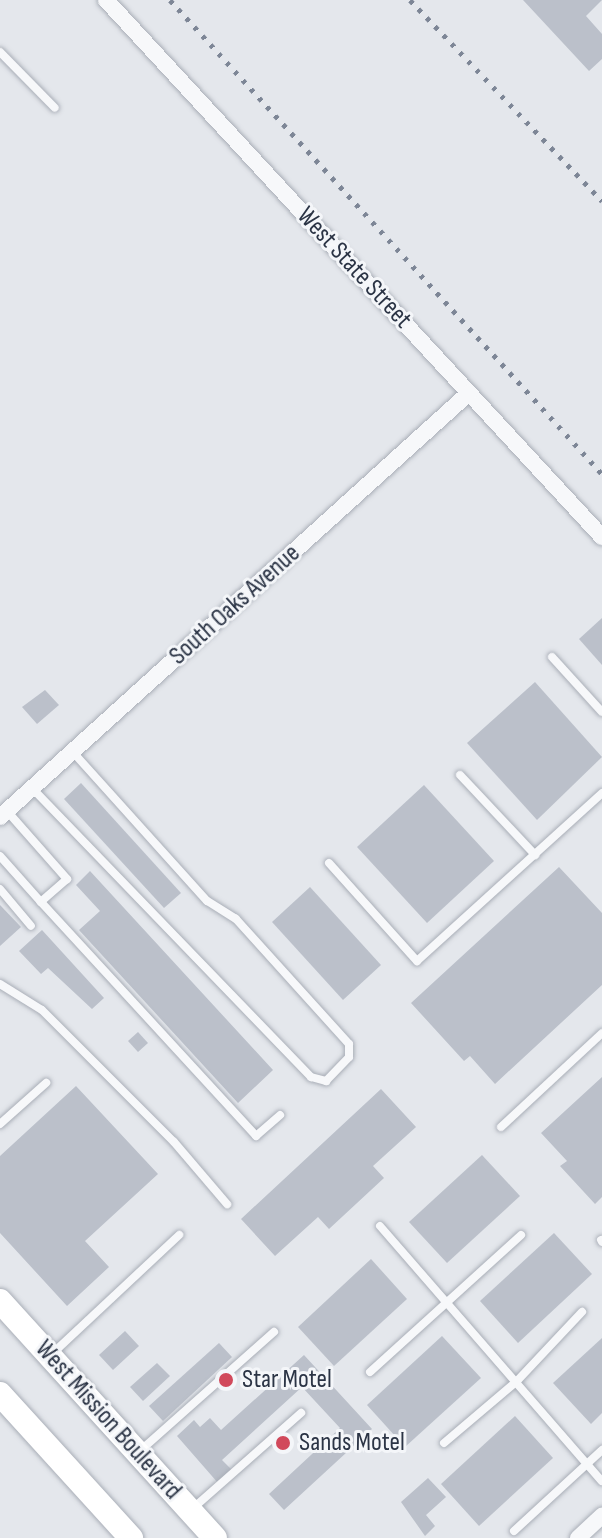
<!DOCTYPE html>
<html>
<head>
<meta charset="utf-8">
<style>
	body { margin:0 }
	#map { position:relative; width:602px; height:1538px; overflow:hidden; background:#e4e7ec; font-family:"Sofia Sans Condensed",sans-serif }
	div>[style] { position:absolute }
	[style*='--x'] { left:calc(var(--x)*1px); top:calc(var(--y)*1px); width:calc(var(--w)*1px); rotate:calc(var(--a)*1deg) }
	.building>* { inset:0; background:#bbc0ca }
	.roads { filter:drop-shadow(0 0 2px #a9aeb7) drop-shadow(0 0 2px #a9aeb7) }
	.lane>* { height:8px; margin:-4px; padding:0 4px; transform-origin:4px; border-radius:4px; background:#f7f8fa }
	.street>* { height:16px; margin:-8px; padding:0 8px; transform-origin:8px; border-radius:8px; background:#f7f8fa }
	.primary>* { height:24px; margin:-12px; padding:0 12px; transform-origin:12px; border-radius:12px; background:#fff }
	.rail>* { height:5px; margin-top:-2.5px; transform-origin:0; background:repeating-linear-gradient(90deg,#7d8696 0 4px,transparent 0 12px) }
	.dots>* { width:22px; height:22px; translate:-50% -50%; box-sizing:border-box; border:4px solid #f4f6f9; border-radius:50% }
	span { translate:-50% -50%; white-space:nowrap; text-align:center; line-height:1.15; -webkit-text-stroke:6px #f4f6f9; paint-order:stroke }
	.street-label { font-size:26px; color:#2b3445 }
	.poi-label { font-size:26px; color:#2b3445 }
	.left { translate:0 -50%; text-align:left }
</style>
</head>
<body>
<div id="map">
	<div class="building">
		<i style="clip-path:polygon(523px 0,602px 0,586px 16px,602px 34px,602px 59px,589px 71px)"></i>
		<i style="clip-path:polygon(602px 618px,602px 665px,579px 639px)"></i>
		<i style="clip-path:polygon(535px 682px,602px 757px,537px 820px,467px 743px)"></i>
		<i style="clip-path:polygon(45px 690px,59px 705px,37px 724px,22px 707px)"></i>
		<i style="clip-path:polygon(81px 783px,181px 893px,164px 908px,64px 799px)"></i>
		<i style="clip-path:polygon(424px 785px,494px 861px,427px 923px,357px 847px)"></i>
		<i style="clip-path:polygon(559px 867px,602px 913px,602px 985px,495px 1084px,470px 1056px,464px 1061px,411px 1003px)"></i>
		<i style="clip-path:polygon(90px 871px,273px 1070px,238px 1103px,79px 930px,100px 911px,76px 885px)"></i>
		<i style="clip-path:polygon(310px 887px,381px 965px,343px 1000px,272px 922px)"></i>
		<i style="clip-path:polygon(0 905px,21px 927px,0 946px)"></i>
		<i style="clip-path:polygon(42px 930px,104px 998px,92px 1009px,48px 968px,41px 974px,19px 951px)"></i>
		<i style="clip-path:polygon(138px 1032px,148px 1043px,138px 1052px,128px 1041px)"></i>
		<i style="clip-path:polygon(602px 1077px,602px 1197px,595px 1204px,560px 1166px,567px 1161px,541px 1133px)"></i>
		<i style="clip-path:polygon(76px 1086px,158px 1174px,85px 1241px,109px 1267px,67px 1306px,0 1233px,0 1156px)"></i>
		<i style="clip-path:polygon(381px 1089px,416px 1127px,373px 1166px,384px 1178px,329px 1229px,318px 1217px,275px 1256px,241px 1219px)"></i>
		<i style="clip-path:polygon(482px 1155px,520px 1196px,447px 1263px,409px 1222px)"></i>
		<i style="clip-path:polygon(554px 1233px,592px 1274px,518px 1343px,480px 1301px)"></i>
		<i style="clip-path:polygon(371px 1259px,407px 1299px,334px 1366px,298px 1327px)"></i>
		<i style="clip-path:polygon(125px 1331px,139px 1346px,113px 1370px,99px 1355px)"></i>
		<i style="clip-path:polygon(442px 1336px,481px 1378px,405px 1447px,367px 1405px)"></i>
		<i style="clip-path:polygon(602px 1338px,602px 1413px,591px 1424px,553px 1383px)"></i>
		<i style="clip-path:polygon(219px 1343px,232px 1357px,163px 1421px,149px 1406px)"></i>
		<i style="clip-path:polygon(304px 1355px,372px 1429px,284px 1510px,269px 1494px,340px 1428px,302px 1387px,222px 1460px,232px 1470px,218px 1483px,177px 1436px,194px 1420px,200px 1427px,210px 1418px,221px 1430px)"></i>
		<i style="clip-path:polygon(157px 1363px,170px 1376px,143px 1401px,130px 1387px)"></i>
		<i style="clip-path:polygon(515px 1416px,553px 1458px,479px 1526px,441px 1484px)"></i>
		<i style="clip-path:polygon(428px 1478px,446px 1497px,426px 1515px,435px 1526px,425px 1536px,401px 1502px)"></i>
	</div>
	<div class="roads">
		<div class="lane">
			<i style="--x:0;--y:52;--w:78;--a:45.5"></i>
			<i style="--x:552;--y:657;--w:74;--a:47.7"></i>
			<i style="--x:460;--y:775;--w:110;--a:46.8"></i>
			<i style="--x:32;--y:788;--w:402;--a:46"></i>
			<i style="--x:311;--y:1077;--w:16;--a:15"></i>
			<i style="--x:326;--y:1081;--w:33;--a:-46"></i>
			<i style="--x:349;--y:1057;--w:13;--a:-90"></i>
			<i style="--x:349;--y:1044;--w:169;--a:-132.1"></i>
			<i style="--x:236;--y:919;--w:34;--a:-148"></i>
			<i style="--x:207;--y:901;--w:200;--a:-132"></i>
			<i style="--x:7;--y:811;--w:91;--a:48.6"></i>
			<i style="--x:67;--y:879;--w:35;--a:139"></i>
			<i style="--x:41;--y:902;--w:318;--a:47.4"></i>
			<i style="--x:256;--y:1136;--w:32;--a:-41"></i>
			<i style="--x:0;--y:856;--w:62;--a:48.3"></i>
			<i style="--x:329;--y:863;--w:132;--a:48.1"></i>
			<i style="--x:417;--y:961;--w:250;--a:-42.2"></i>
			<i style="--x:0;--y:889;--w:48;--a:50"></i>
			<i style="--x:0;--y:984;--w:49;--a:31.8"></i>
			<i style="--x:42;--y:1010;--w:187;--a:45"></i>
			<i style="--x:174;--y:1142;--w:82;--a:49.5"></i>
			<i style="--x:0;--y:1124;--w:62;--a:-41.7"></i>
			<i style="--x:501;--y:1127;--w:138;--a:-42.9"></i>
			<i style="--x:380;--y:1226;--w:338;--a:49"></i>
			<i style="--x:601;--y:1240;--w:2;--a:63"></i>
			<i style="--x:53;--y:1353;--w:173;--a:-43.1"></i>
			<i style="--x:370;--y:1372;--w:204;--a:-42.2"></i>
			<i style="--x:444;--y:1443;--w:96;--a:-40.3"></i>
			<i style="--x:517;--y:1381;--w:95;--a:-46.7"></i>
			<i style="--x:141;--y:1450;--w:178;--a:-41.6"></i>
			<i style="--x:191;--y:1510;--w:147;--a:-41.4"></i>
			<i style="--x:514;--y:1531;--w:120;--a:-42.6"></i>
		</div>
		<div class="street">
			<i style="--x:106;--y:0;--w:731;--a:47.27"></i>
			<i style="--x:0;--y:817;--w:632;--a:-42.12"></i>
			<i style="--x:578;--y:1538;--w:33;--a:-43"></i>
		</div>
		<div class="primary">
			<i style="--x:0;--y:1301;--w:320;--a:47.8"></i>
			<i style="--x:0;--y:1394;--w:195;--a:47.7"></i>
		</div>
	</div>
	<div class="rail">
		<i style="--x:170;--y:0;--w:641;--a:47.65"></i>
		<i style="--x:410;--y:0;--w:278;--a:46.3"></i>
	</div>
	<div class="dots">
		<i style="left:226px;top:1380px;background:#d1495b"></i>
		<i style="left:283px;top:1443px;background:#d1495b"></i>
	</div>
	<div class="street-label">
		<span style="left:354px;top:268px;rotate:47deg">West State Street</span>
		<span style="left:235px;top:605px;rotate:-42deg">South Oaks Avenue</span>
		<span style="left:108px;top:1420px;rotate:48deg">West Mission Boulevard</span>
	</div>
	<div class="poi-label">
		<span class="left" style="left:242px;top:1380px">Star Motel</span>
		<span class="left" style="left:299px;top:1443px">Sands Motel</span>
	</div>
</div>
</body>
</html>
